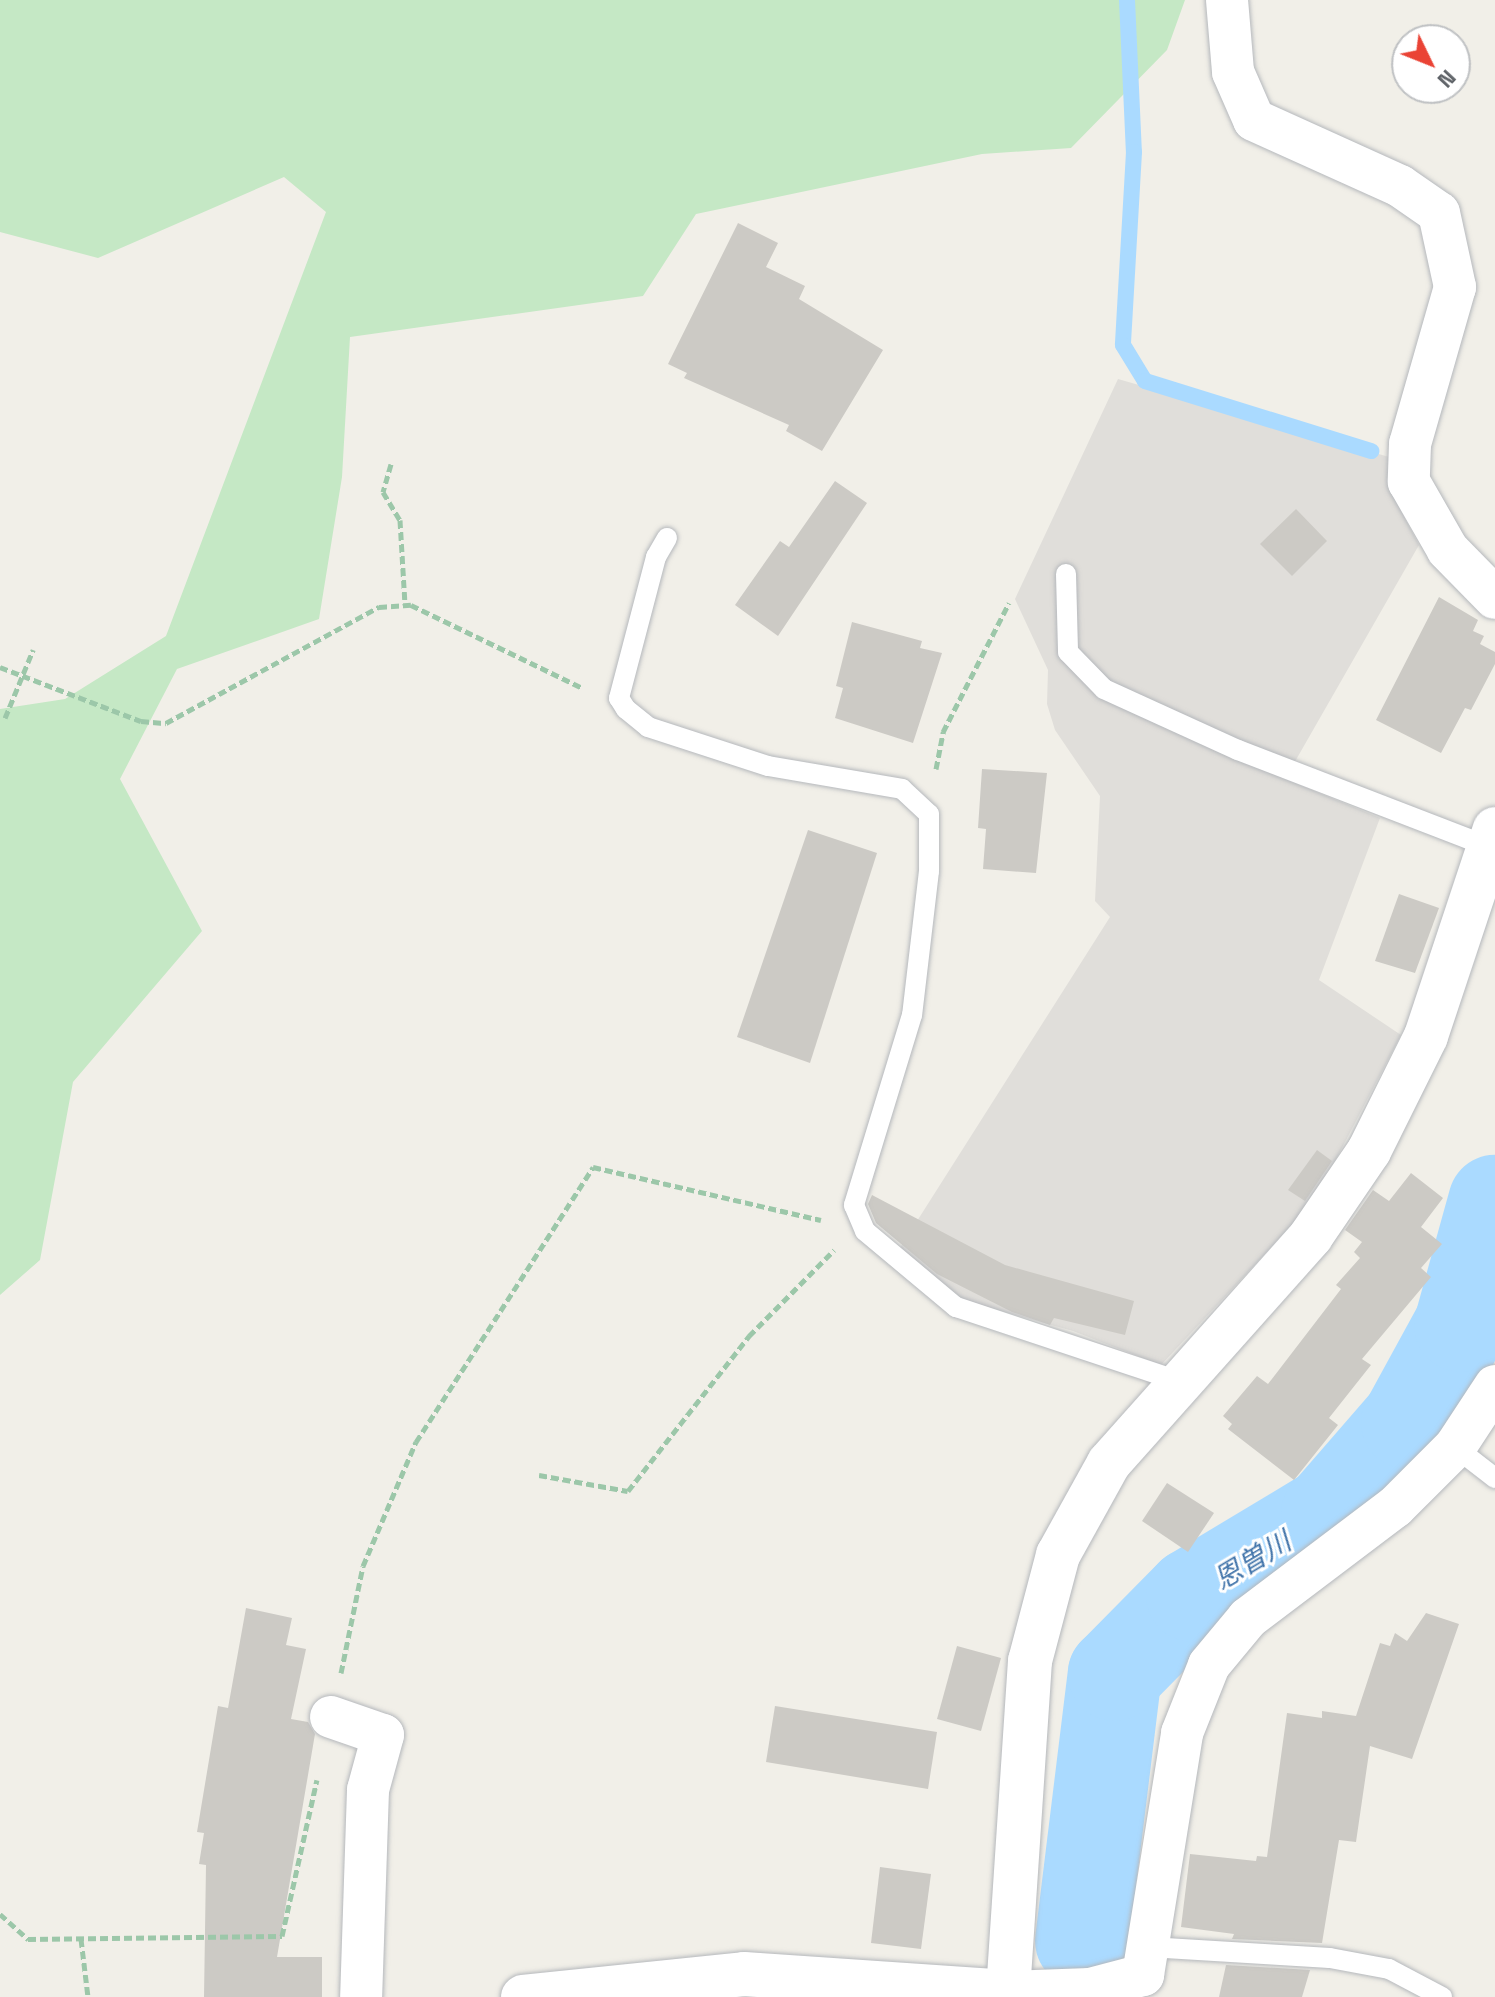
<!DOCTYPE html>
<html>
<head>
<meta charset="utf-8">
<style>
	body { margin:0 }
	#map { position:relative; width:1495px; height:1997px; overflow:hidden; background:#f1efe8; font-family:"Space Grotesk","Noto Sans JP",sans-serif }
	div>[style] { position:absolute }
	[style*='--x'] { left:calc(var(--x)*1px); top:calc(var(--y)*1px); width:calc(var(--w)*1px); rotate:calc(var(--a)*1deg) }
	.industrial>* { inset:0; background:#e0deda }
	.green>* { inset:0; background:#c5e8c5 }
	.stream>* { height:16px; margin:-8px; padding:0 8px; transform-origin:8px; border-radius:8px; background:#aadaff }
	.river>* { height:94px; margin:-47px; padding:0 47px; transform-origin:47px; border-radius:47px; background:#aadaff }
	.building>* { inset:0; background:#cccac5 }
	.path>* { height:5px; margin-top:-2.5px; transform-origin:0; background:repeating-linear-gradient(90deg,#9cc7a9 0 8px,transparent 0 12px) }
	.roads { filter:drop-shadow(0 0 2px #b5b8bc) drop-shadow(0 0 2px #b5b8bc) }
	.service>* { height:20px; margin:-10px; padding:0 10px; transform-origin:10px; border-radius:10px; background:#fff }
	.minor>* { height:42px; margin:-21px; padding:0 21px; transform-origin:21px; border-radius:21px; background:#fff }
	.tertiary>* { height:44px; margin:-22px; padding:0 22px; transform-origin:22px; border-radius:22px; background:#fff }
	span { translate:-50% -50%; white-space:nowrap; text-align:center; line-height:1.15; -webkit-text-stroke:6px #fff; paint-order:stroke }
	.water-label { font-size:28px; color:#4174aa; font-style:italic }
	.north { position:absolute; left:1391px; top:24px; width:80px; height:80px; box-sizing:border-box; background:#fff; border:2px solid #bfc1c3; border-radius:50%; rotate:133deg; font-size:22px; font-weight:700; line-height:32px; text-align:center; color:#5f6368 }
	.north::after { content:''; display:block; margin:auto; width:28px; height:36px; background:#ea4335; clip-path:polygon(50% 0,100% 100%,50% 72%,0 100%) }
</style>
</head>
<body>
<div id="map">
	<div class="industrial">
		<i style="clip-path:polygon(1118px 379px,1389px 457px,1387px 484px,1419px 545px,1285px 779px,1380px 818px,1319px 980px,1401px 1035px,1323px 1184px,1292px 1225px,1161px 1365px,1073px 1331px,958px 1299px,898px 1251px,1110px 917px,1095px 901px,1100px 796px,1055px 730px,1047px 704px,1048px 670px,1015px 599px)"></i>
	</div>
	<div class="green">
		<i style="clip-path:polygon(0 0,1185px 0,1167px 50px,1071px 148px,982px 154px,696px 214px,643px 296px,350px 337px,342px 477px,319px 619px,177px 669px,120px 779px,202px 931px,73px 1082px,40px 1260px,0 1295px,0 709px,65px 699px,166px 636px,326px 212px,284px 177px,98px 258px,0 232px)"></i>
	</div>
	<div class="stream">
		<i style="--x:1127;--y:0;--w:152;--a:87.4"></i>
		<i style="--x:1134;--y:152;--w:193;--a:93.3"></i>
		<i style="--x:1123;--y:345;--w:42;--a:58.6"></i>
		<i style="--x:1145;--y:381;--w:237;--a:17.2"></i>
	</div>
	<div class="river">
		<i style="--x:1082;--y:1941;--w:269;--a:-83"></i>
		<i style="--x:1115;--y:1674;--w:111;--a:-45.4"></i>
		<i style="--x:1193;--y:1595;--w:157;--a:-31"></i>
		<i style="--x:1328;--y:1514;--w:122;--a:-49"></i>
		<i style="--x:1408;--y:1422;--w:111;--a:-61.3"></i>
		<i style="--x:1461;--y:1325;--w:128;--a:-74.5"></i>
	</div>
	<div class="building">
		<i style="clip-path:polygon(738px 223px,778px 243px,766px 267px,805px 286px,799px 299px,883px 350px,822px 451px,786px 431px,789px 425px,684px 378px,687px 373px,668px 364px)"></i>
		<i style="clip-path:polygon(835px 481px,867px 503px,778px 636px,735px 605px,780px 541px,789px 547px)"></i>
		<i style="clip-path:polygon(1296px 509px,1327px 541px,1292px 576px,1260px 544px)"></i>
		<i style="clip-path:polygon(1439px 597px,1478px 620px,1473px 631px,1484px 636px,1480px 644px,1495px 652px,1495px 664px,1471px 710px,1465px 708px,1441px 753px,1376px 720px)"></i>
		<i style="clip-path:polygon(852px 622px,922px 641px,920px 648px,942px 653px,913px 743px,835px 718px,843px 688px,836px 686px)"></i>
		<i style="clip-path:polygon(982px 769px,1047px 773px,1036px 873px,983px 869px,986px 829px,978px 828px)"></i>
		<i style="clip-path:polygon(808px 830px,877px 853px,810px 1063px,737px 1037px)"></i>
		<i style="clip-path:polygon(1399px 894px,1439px 908px,1415px 973px,1375px 961px)"></i>
		<i style="clip-path:polygon(1317px 1150px,1332px 1161px,1305px 1201px,1288px 1190px)"></i>
		<i style="clip-path:polygon(1411px 1173px,1443px 1198px,1421px 1227px,1442px 1244px,1421px 1268px,1431px 1277px,1362px 1359px,1371px 1365px,1329px 1418px,1338px 1425px,1294px 1480px,1228px 1429px,1232px 1424px,1223px 1416px,1257px 1376px,1268px 1384px,1341px 1289px,1336px 1285px,1360px 1258px,1354px 1252px,1362px 1242px,1345px 1230px,1373px 1190px,1389px 1201px)"></i>
		<i style="clip-path:polygon(872px 1195px,1005px 1265px,1134px 1301px,1125px 1335px,1054px 1318px,1050px 1325px,1012px 1312px,937px 1274px,876px 1223px,868px 1204px)"></i>
		<i style="clip-path:polygon(1167px 1483px,1214px 1513px,1188px 1552px,1142px 1521px)"></i>
		<i style="clip-path:polygon(246px 1608px,292px 1618px,286px 1645px,306px 1649px,291px 1719px,308px 1722px,315px 1734px,277px 1957px,322px 1957px,322px 1997px,204px 1997px,206px 1865px,199px 1864px,204px 1833px,197px 1832px,218px 1706px,228px 1708px)"></i>
		<i style="clip-path:polygon(1426px 1613px,1459px 1624px,1412px 1759px,1370px 1746px,1356px 1842px,1339px 1840px,1322px 1943px,1232px 1939px,1234px 1934px,1181px 1927px,1190px 1854px,1256px 1861px,1257px 1856px,1267px 1857px,1287px 1713px,1322px 1718px,1322px 1711px,1356px 1716px,1380px 1643px,1390px 1646px,1395px 1633px,1407px 1641px)"></i>
		<i style="clip-path:polygon(957px 1646px,1001px 1658px,981px 1731px,937px 1719px)"></i>
		<i style="clip-path:polygon(775px 1706px,937px 1732px,928px 1789px,766px 1762px)"></i>
		<i style="clip-path:polygon(880px 1867px,931px 1874px,921px 1949px,871px 1943px)"></i>
		<i style="clip-path:polygon(1226px 1965px,1310px 1970px,1302px 1997px,1219px 1997px)"></i>
	</div>
	<div class="path">
		<i style="--x:391;--y:464;--w:29;--a:106"></i>
		<i style="--x:383;--y:492;--w:33;--a:59"></i>
		<i style="--x:400;--y:520;--w:85;--a:86.6"></i>
		<i style="--x:0;--y:667;--w:151;--a:21"></i>
		<i style="--x:141;--y:721;--w:25;--a:5"></i>
		<i style="--x:166;--y:723;--w:243;--a:-28.6"></i>
		<i style="--x:379;--y:607;--w:32;--a:-4"></i>
		<i style="--x:411;--y:605;--w:191;--a:25.8"></i>
		<i style="--x:5;--y:718;--w:74;--a:-67.6"></i>
		<i style="--x:936;--y:769;--w:38;--a:-79"></i>
		<i style="--x:943;--y:732;--w:145;--a:-62.9"></i>
		<i style="--x:539;--y:1475;--w:90;--a:10.2"></i>
		<i style="--x:628;--y:1491;--w:197;--a:-52"></i>
		<i style="--x:749;--y:1336;--w:121;--a:-45.3"></i>
		<i style="--x:341;--y:1673;--w:109;--a:-78.4"></i>
		<i style="--x:363;--y:1566;--w:135;--a:-66.9"></i>
		<i style="--x:416;--y:1442;--w:327;--a:-57.2"></i>
		<i style="--x:593;--y:1167;--w:234;--a:13.1"></i>
		<i style="--x:0;--y:1914;--w:38;--a:42"></i>
		<i style="--x:28;--y:1939;--w:254;--a:-0.7"></i>
		<i style="--x:282;--y:1936;--w:160;--a:-77.4"></i>
		<i style="--x:81;--y:1939;--w:58;--a:83.1"></i>
	</div>
	<div class="roads">
		<div class="service">
			<i style="--x:667;--y:538;--w:22;--a:120"></i>
			<i style="--x:656;--y:557;--w:146;--a:104.7"></i>
			<i style="--x:619;--y:698;--w:13;--a:58"></i>
			<i style="--x:626;--y:709;--w:28;--a:39"></i>
			<i style="--x:648;--y:727;--w:126;--a:18"></i>
			<i style="--x:768;--y:766;--w:136;--a:9.7"></i>
			<i style="--x:902;--y:789;--w:37;--a:43"></i>
			<i style="--x:929;--y:814;--w:57;--a:90"></i>
			<i style="--x:929;--y:871;--w:145;--a:96.7"></i>
			<i style="--x:912;--y:1015;--w:199;--a:107"></i>
			<i style="--x:854;--y:1205;--w:28;--a:67"></i>
			<i style="--x:865;--y:1231;--w:119;--a:39.9"></i>
			<i style="--x:956;--y:1307;--w:238;--a:18.4"></i>
			<i style="--x:1066;--y:574;--w:78;--a:88.5"></i>
			<i style="--x:1068;--y:652;--w:52;--a:45.8"></i>
			<i style="--x:1104;--y:689;--w:147;--a:24.5"></i>
			<i style="--x:1238;--y:750;--w:269;--a:21.1"></i>
			<i style="--x:1455;--y:1447;--w:51;--a:37.8"></i>
			<i style="--x:1149;--y:1947;--w:181;--a:3.5"></i>
			<i style="--x:1330;--y:1958;--w:60;--a:10.6"></i>
			<i style="--x:1389;--y:1969;--w:60;--a:27.8"></i>
		</div>
		<div class="minor">
			<i style="--x:1227;--y:0;--w:72;--a:85.2"></i>
			<i style="--x:1233;--y:72;--w:52;--a:66.4"></i>
			<i style="--x:1254;--y:120;--w:160;--a:24.3"></i>
			<i style="--x:1400;--y:186;--w:47;--a:34.7"></i>
			<i style="--x:1439;--y:213;--w:76;--a:77.8"></i>
			<i style="--x:1455;--y:287;--w:163;--a:106"></i>
			<i style="--x:1410;--y:444;--w:38;--a:92"></i>
			<i style="--x:1409;--y:482;--w:78;--a:60.2"></i>
			<i style="--x:1448;--y:550;--w:67;--a:45.6"></i>
			<i style="--x:331;--y:1717;--w:55;--a:19.1"></i>
			<i style="--x:383;--y:1735;--w:57;--a:105.3"></i>
			<i style="--x:368;--y:1790;--w:207;--a:91.9"></i>
			<i style="--x:1007;--y:1997;--w:5;--a:-79"></i>
			<i style="--x:1008;--y:1992;--w:82;--a:-2.1"></i>
			<i style="--x:1090;--y:1989;--w:55;--a:-14.8"></i>
			<i style="--x:1143;--y:1975;--w:245;--a:-80.8"></i>
			<i style="--x:1182;--y:1733;--w:73;--a:-68.3"></i>
			<i style="--x:1209;--y:1665;--w:61;--a:-50.3"></i>
			<i style="--x:1248;--y:1618;--w:184;--a:-37.1"></i>
			<i style="--x:1395;--y:1507;--w:85;--a:-45"></i>
			<i style="--x:1455;--y:1447;--w:73;--a:-56.7"></i>
		</div>
		<div class="tertiary">
			<i style="--x:523;--y:1997;--w:222;--a:-5.9"></i>
			<i style="--x:744;--y:1974;--w:265;--a:3.9"></i>
			<i style="--x:1008;--y:1992;--w:332;--a:-86.2"></i>
			<i style="--x:1030;--y:1661;--w:110;--a:-75.2"></i>
			<i style="--x:1058;--y:1555;--w:105;--a:-61"></i>
			<i style="--x:1109;--y:1463;--w:304;--a:-48.3"></i>
			<i style="--x:1311;--y:1236;--w:103;--a:-55.7"></i>
			<i style="--x:1369;--y:1151;--w:128;--a:-63.6"></i>
			<i style="--x:1426;--y:1036;--w:218;--a:-71.6"></i>
		</div>
	</div>
	<div class="water-label">
		<span style="left:1252px;top:1560px;rotate:-31deg">恩曽川</span>
	</div>
	<div class="north">N</div>
</div>
</body>
</html>
